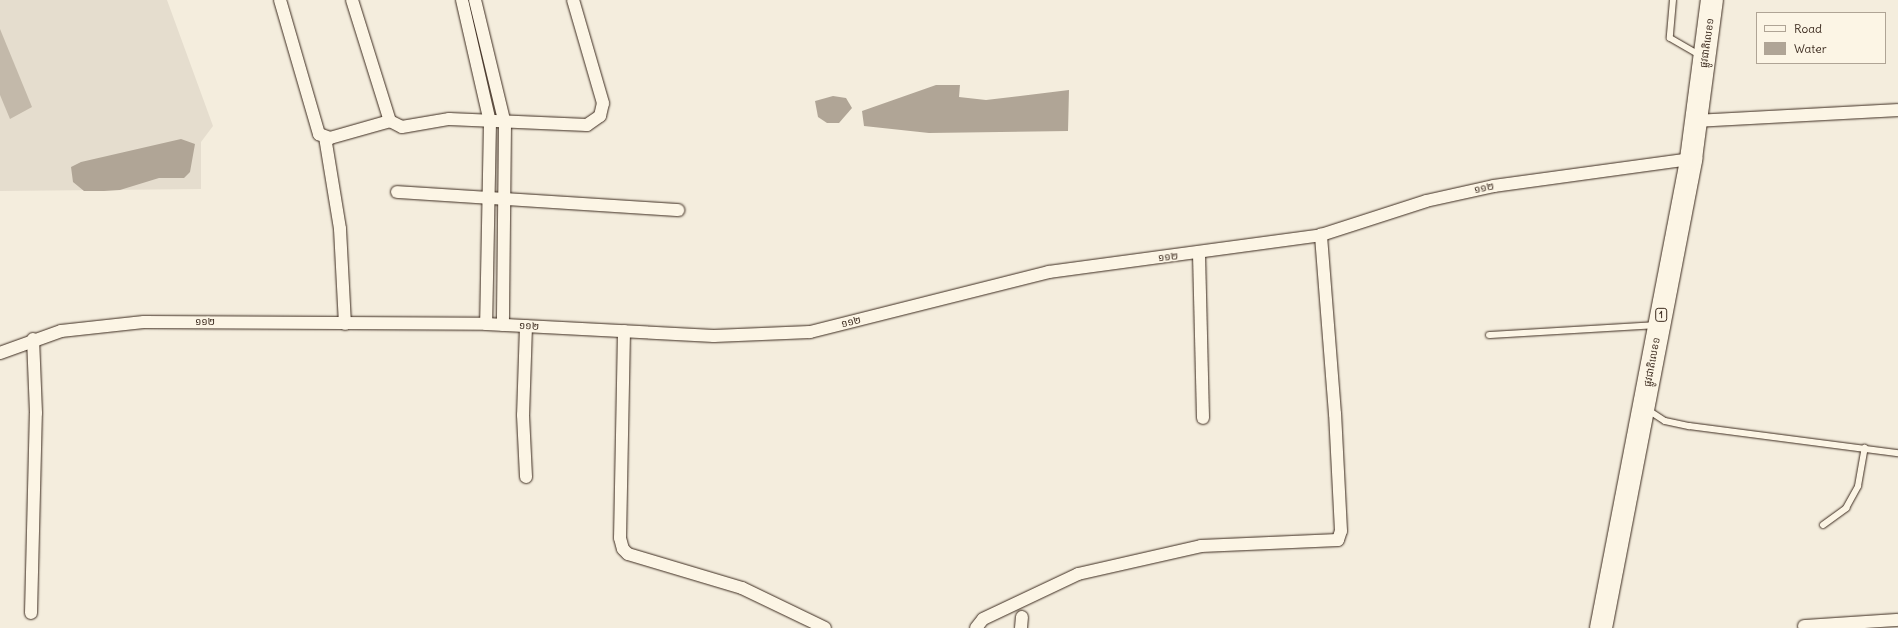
<!DOCTYPE html>
<html>
<head>
<meta charset="utf-8">
<style>
	body { margin:0 }
	#map { position:relative; width:1898px; height:628px; overflow:hidden; background:#f4eddd; font-family:Delius,"Noto Sans Khmer",sans-serif }
	div>[style] { position:absolute }
	[style*='--x'] { left:calc(var(--x)*1px); top:calc(var(--y)*1px); width:calc(var(--w)*1px); rotate:calc(var(--a)*1deg) }
	.built>* { inset:0; background:#e5ddce }
	.water>* { inset:0; background:#b0a596 }
	.building>* { inset:0; background:#c3b9aa }
	.roads { filter:drop-shadow(0 0 1px #3b2a1e) drop-shadow(0 0 1px #3b2a1e) }
	.lane>* { height:6px; margin:-3px; padding:0 3px; transform-origin:3px; border-radius:3px; background:#fcf5e5 }
	.street>* { height:12px; margin:-6px; padding:0 6px; transform-origin:6px; border-radius:6px; background:#fcf5e5 }
	.highway>* { height:22px; margin:-11px; padding:0 11px; transform-origin:11px; border-radius:11px; background:#fcf5e5 }
	span { translate:-50% -50%; white-space:nowrap; text-align:center; line-height:1.15; -webkit-text-stroke:3px #fcf5e5; paint-order:stroke }
	.shield-label span { padding:1px 3px; background:#fcf5e5; border:1px solid; border-radius:3px; -webkit-text-stroke-width:0 }
	.shield-label { font-size:9px; color:#3b2a1e; font-weight:700 }
	.street-label { font-size:10px; color:#3b2a1e }
	.legend { position:absolute; left:1756px; top:12px; width:130px; height:52px; box-sizing:border-box; background:#fcf5e5; border:1px solid #afa495; margin:0; padding:5px 7px; list-style:none; font-size:12px; color:#3b2a1e }
	.legend li { display:flex; align-items:center; gap:8px; height:20px }
	.legend b { width:20px; border:1px solid #afa495 }
</style>
</head>
<body>
<div id="map">
	<div class="built">
		<i style="clip-path:polygon(0 0,167px 0,213px 126px,201px 142px,201px 189px,0 191px)"></i>
	</div>
	<div class="water">
		<i style="clip-path:polygon(936px 85px,960px 85px,959px 97px,986px 100px,1069px 90px,1068px 131px,929px 133px,864px 126px,862px 111px)"></i>
		<i style="clip-path:polygon(833px 96px,846px 98px,852px 108px,839px 123px,827px 123px,818px 117px,815px 101px)"></i>
		<i style="clip-path:polygon(181px 139px,195px 144px,190px 172px,184px 178px,159px 178px,120px 190px,104px 191px,84px 191px,73px 182px,71px 167px,81px 162px)"></i>
	</div>
	<div class="building">
		<i style="clip-path:polygon(0 29px,32px 107px,10px 119px,0 95px)"></i>
	</div>
	<div class="roads">
		<div class="lane">
			<i style="--x:1673;--y:0;--w:38;--a:95"></i>
			<i style="--x:1670;--y:38;--w:34;--a:30"></i>
			<i style="--x:1489;--y:335;--w:166;--a:-3.4"></i>
			<i style="--x:1648;--y:410;--w:20;--a:33"></i>
			<i style="--x:1665;--y:421;--w:25;--a:12"></i>
			<i style="--x:1689;--y:426;--w:211;--a:7.4"></i>
			<i style="--x:1823;--y:525;--w:29;--a:-36"></i>
			<i style="--x:1846;--y:508;--w:25;--a:-61"></i>
			<i style="--x:1858;--y:486;--w:39;--a:-80"></i>
		</div>
		<div class="street">
			<i style="--x:280;--y:0;--w:140;--a:73.8"></i>
			<i style="--x:319;--y:134;--w:12;--a:20"></i>
			<i style="--x:330;--y:138;--w:62;--a:-15.8"></i>
			<i style="--x:352;--y:0;--w:127;--a:72.6"></i>
			<i style="--x:390;--y:121;--w:13;--a:27"></i>
			<i style="--x:402;--y:127;--w:48;--a:-9.7"></i>
			<i style="--x:449;--y:119;--w:138;--a:2.5"></i>
			<i style="--x:587;--y:125;--w:16;--a:-35"></i>
			<i style="--x:600;--y:116;--w:13;--a:-77"></i>
			<i style="--x:603;--y:103;--w:107;--a:-106.2"></i>
			<i style="--x:462;--y:0;--w:125;--a:77.1"></i>
			<i style="--x:490;--y:122;--w:202;--a:91.1"></i>
			<i style="--x:475;--y:0;--w:128;--a:76.4"></i>
			<i style="--x:505;--y:124;--w:201;--a:90.6"></i>
			<i style="--x:1696;--y:121;--w:202;--a:-3.1"></i>
			<i style="--x:325;--y:137;--w:93;--a:80.7"></i>
			<i style="--x:340;--y:229;--w:95;--a:87"></i>
			<i style="--x:397;--y:192;--w:282;--a:3.7"></i>
			<i style="--x:1199;--y:254;--w:164;--a:88.6"></i>
			<i style="--x:526;--y:326;--w:89;--a:91.9"></i>
			<i style="--x:523;--y:415;--w:62;--a:87.2"></i>
			<i style="--x:624;--y:331;--w:207;--a:91.1"></i>
			<i style="--x:620;--y:538;--w:11;--a:75"></i>
			<i style="--x:623;--y:549;--w:7;--a:45"></i>
			<i style="--x:628;--y:554;--w:119;--a:16.6"></i>
			<i style="--x:742;--y:588;--w:92;--a:25.7"></i>
			<i style="--x:0;--y:353;--w:65;--a:-19.8"></i>
			<i style="--x:61;--y:331;--w:83;--a:-6.2"></i>
			<i style="--x:144;--y:322;--w:342;--a:0.3"></i>
			<i style="--x:486;--y:324;--w:228;--a:3"></i>
			<i style="--x:714;--y:336;--w:96;--a:-2.4"></i>
			<i style="--x:810;--y:332;--w:246;--a:-14.1"></i>
			<i style="--x:1049;--y:272;--w:275;--a:-7.7"></i>
			<i style="--x:1321;--y:235;--w:110;--a:-17.9"></i>
			<i style="--x:1426;--y:201;--w:70;--a:-12.4"></i>
			<i style="--x:1494;--y:186;--w:199;--a:-7.8"></i>
			<i style="--x:31;--y:613;--w:200;--a:-88.6"></i>
			<i style="--x:36;--y:413;--w:74;--a:-92.3"></i>
			<i style="--x:1804;--y:626;--w:94;--a:-3.7"></i>
			<i style="--x:976;--y:628;--w:11;--a:-52"></i>
			<i style="--x:983;--y:619;--w:105;--a:-25.3"></i>
			<i style="--x:1078;--y:574;--w:126;--a:-12.8"></i>
			<i style="--x:1201;--y:546;--w:137;--a:-2.5"></i>
			<i style="--x:1338;--y:540;--w:9;--a:-72"></i>
			<i style="--x:1341;--y:531;--w:117;--a:-92.9"></i>
			<i style="--x:1335;--y:414;--w:180;--a:-94.5"></i>
			<i style="--x:1021;--y:628;--w:11;--a:-85"></i>
		</div>
		<div class="highway">
			<i style="--x:1601;--y:628;--w:478;--a:-79.1"></i>
			<i style="--x:1691;--y:159;--w:160;--a:-82.5"></i>
		</div>
	</div>
	<div class="shield-label">
		<span style="left:1661px;top:315px">1</span>
	</div>
	<div class="street-label">
		<span style="left:1707px;top:43px;rotate:-82deg">ផ្លូវជាតិលេខ១</span>
		<span style="left:1484px;top:188px;rotate:-12deg">១១២</span>
		<span style="left:1168px;top:257px;rotate:-6deg">១១២</span>
		<span style="left:205px;top:322px">១១២</span>
		<span style="left:851px;top:322px;rotate:-14deg">១១២</span>
		<span style="left:529px;top:326px;rotate:3deg">១១២</span>
		<span style="left:1652px;top:362px;rotate:-79deg">ផ្លូវជាតិលេខ១</span>
	</div>
	<ul class="legend">
	<li><b style="height:5px;background:#fcf5e5"></b>Road</li>
	<li><b style="height:11px;background:#b0a596"></b>Water</li>
	</ul>
</div>
</body>
</html>
